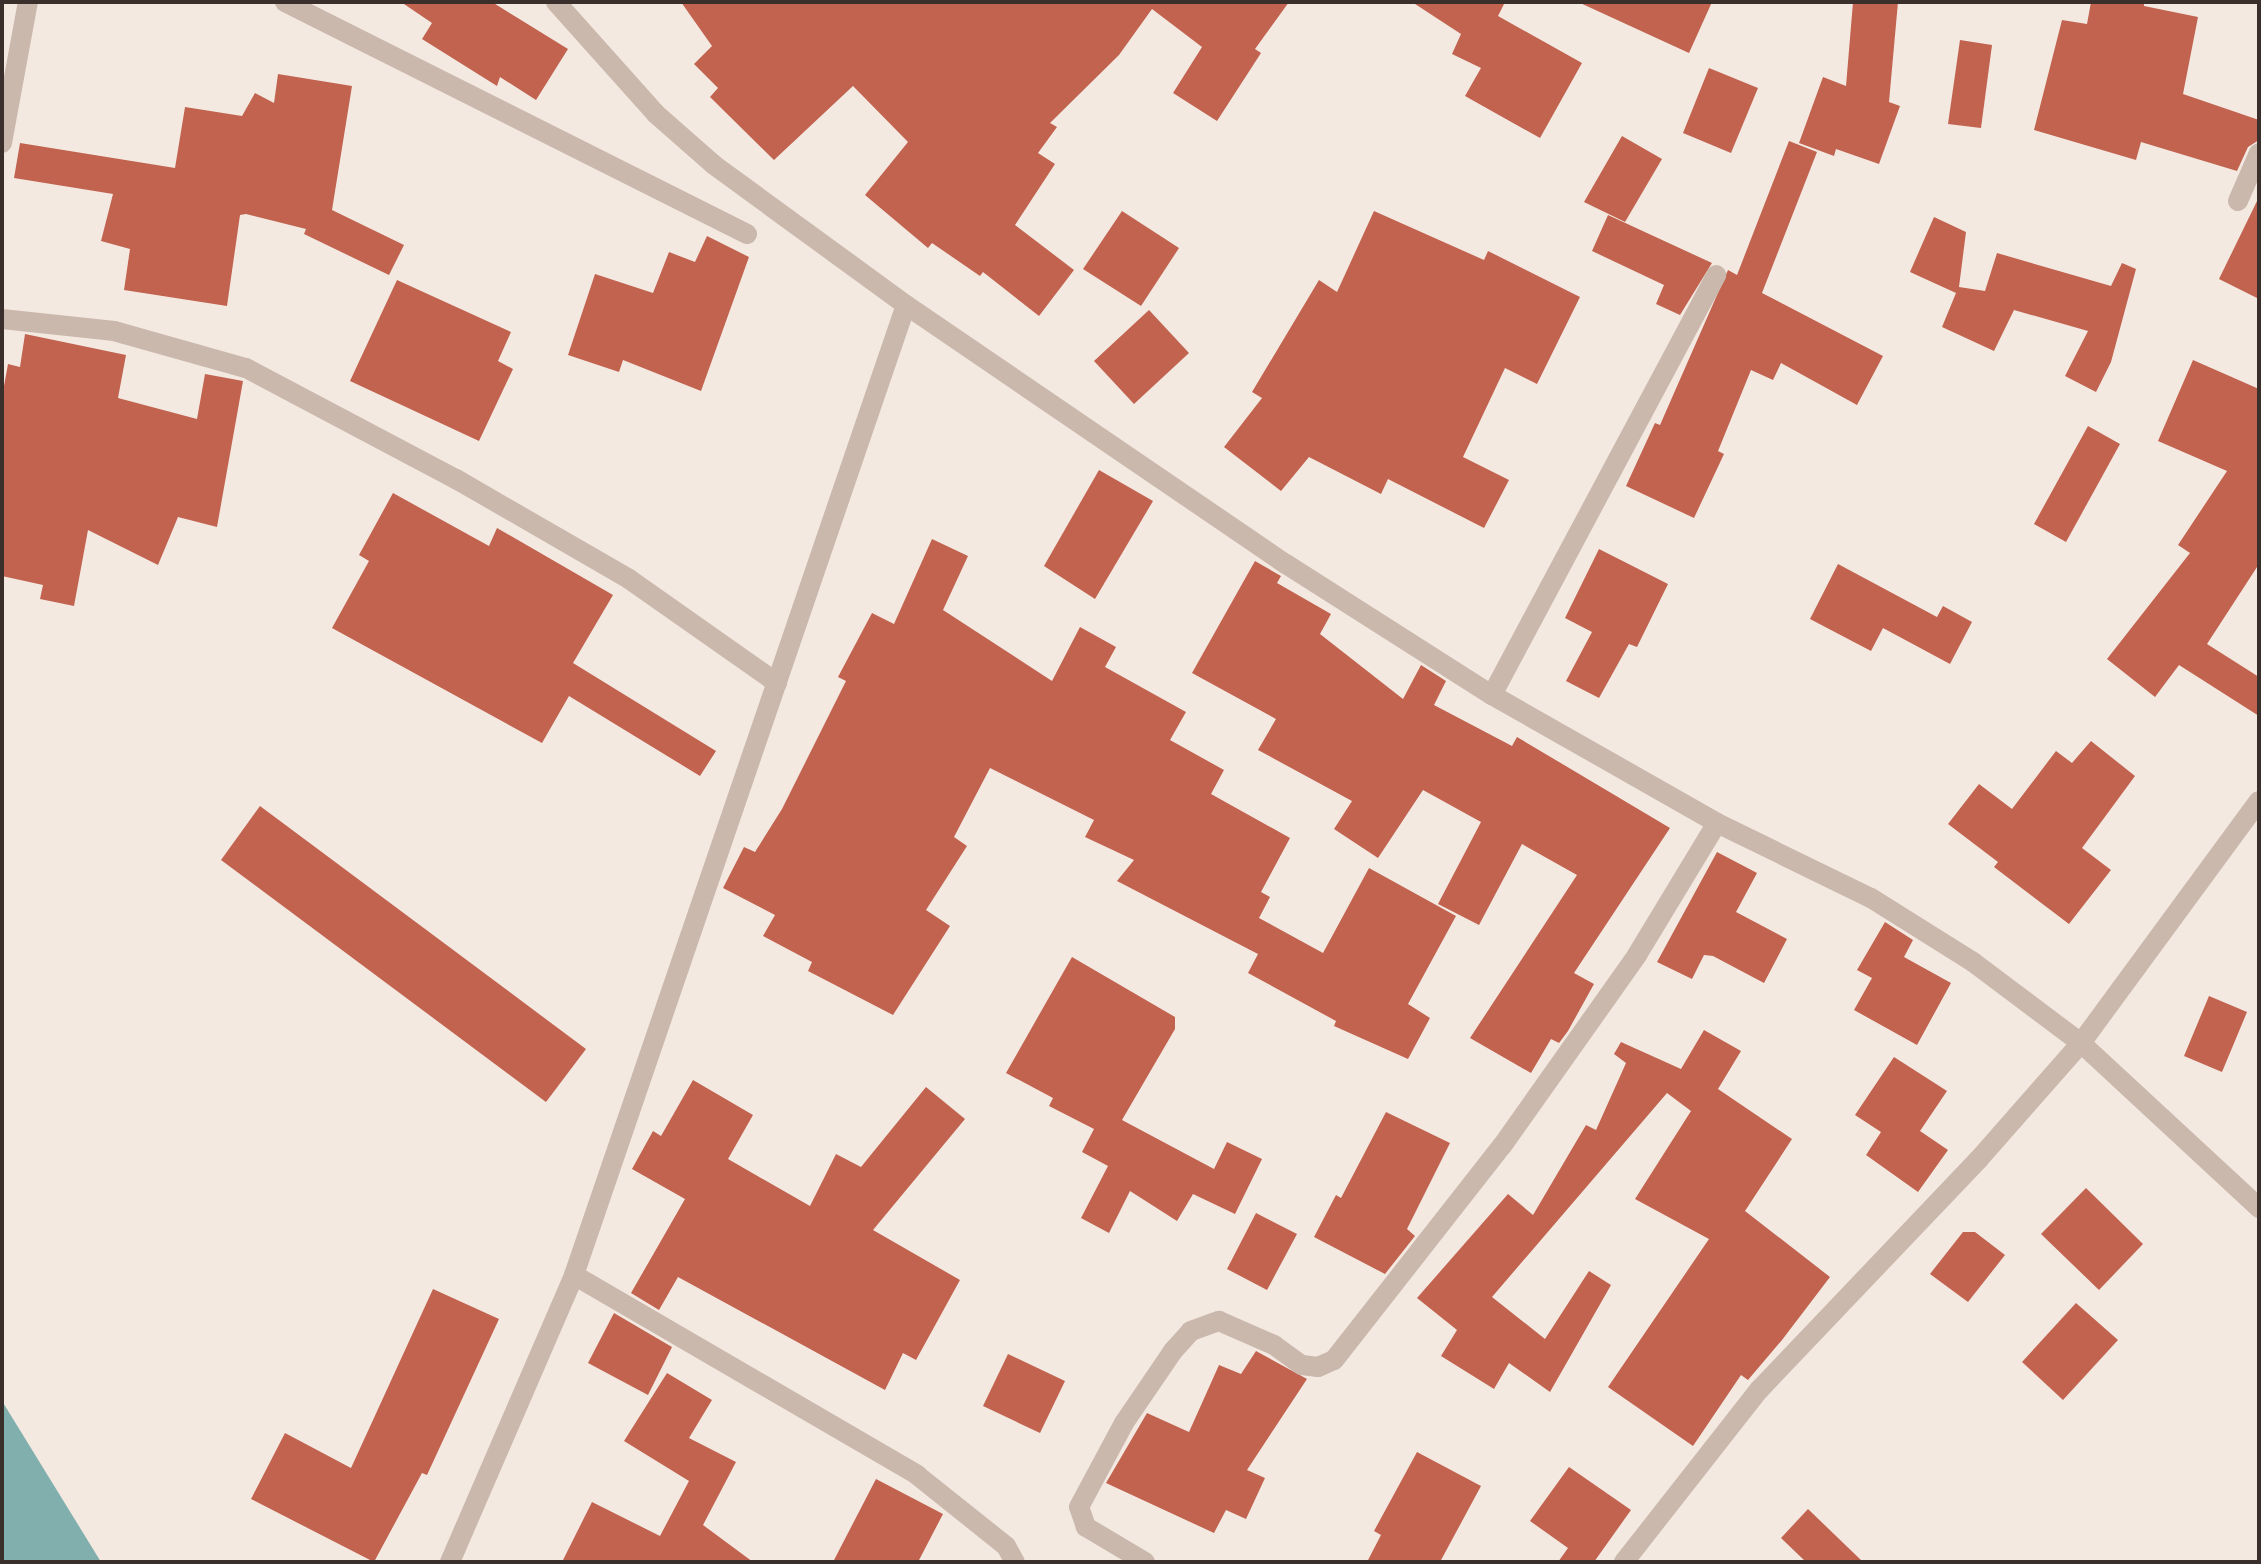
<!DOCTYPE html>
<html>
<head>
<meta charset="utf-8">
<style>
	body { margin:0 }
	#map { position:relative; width:2261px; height:1564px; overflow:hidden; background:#f3e9e1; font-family:"Roboto Condensed",sans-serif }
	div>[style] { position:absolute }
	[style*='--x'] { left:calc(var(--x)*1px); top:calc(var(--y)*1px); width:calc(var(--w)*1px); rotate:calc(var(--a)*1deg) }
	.water>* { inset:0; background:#81afae }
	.building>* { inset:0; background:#c26350 }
	.street>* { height:20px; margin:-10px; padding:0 10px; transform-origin:10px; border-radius:10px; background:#cbb8ad }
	span { translate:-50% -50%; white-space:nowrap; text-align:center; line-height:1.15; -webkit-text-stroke:6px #faf4ee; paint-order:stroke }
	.frame { position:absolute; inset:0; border:4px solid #3a2f2b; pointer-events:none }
</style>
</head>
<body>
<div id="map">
	<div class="water">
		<i style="clip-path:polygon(2px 1401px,101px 1562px,2px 1562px)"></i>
	</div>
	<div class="building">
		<i style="clip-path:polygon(401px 2px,492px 2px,568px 49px,536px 100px,500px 77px,497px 86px,422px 39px,432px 23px)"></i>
		<i style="clip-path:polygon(681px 2px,1289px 2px,1255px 49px,1261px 53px,1217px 121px,1173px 93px,1202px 47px,1152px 9px,1119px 55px,1050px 123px,1057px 127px,1038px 153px,1055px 164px,1015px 225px,1074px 270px,1039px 316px,983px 272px,980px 276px,932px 243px,928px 248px,865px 195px,908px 142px,853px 86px,774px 160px,710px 97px,718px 88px,694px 64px,712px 46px)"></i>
		<i style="clip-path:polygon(1412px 2px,1505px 2px,1498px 16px,1582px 63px,1540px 138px,1465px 96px,1481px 68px,1452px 54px,1461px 34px)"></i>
		<i style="clip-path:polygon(1578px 2px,1712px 2px,1689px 53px)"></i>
		<i style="clip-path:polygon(1853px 2px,1898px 2px,1889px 102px,1900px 106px,1879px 164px,1836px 149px,1834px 156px,1799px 143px,1823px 77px,1846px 86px)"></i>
		<i style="clip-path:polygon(2091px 2px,2144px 2px,2144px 6px,2198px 17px,2183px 94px,2259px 120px,2259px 140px,2248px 147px,2237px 171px,2141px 142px,2136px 160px,2034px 130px,2062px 20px,2087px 24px)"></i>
		<i style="clip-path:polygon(1960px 40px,1992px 45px,1981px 128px,1948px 124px)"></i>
		<i style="clip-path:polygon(1709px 68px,1758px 88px,1731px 153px,1683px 133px)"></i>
		<i style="clip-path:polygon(278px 74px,352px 86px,332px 210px,404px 245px,389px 275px,304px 234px,306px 229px,246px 214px,240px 215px,227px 306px,124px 290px,130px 249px,101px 241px,113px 194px,14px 178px,20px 143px,175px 168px,185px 107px,242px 116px,255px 93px,274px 103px)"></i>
		<i style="clip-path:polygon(1622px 136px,1662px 159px,1625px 222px,1584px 202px)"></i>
		<i style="clip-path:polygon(1789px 141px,1817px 152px,1762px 293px,1883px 356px,1857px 405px,1781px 363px,1773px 380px,1751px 370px,1718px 451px,1724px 454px,1694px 518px,1626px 486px,1655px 423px,1660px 425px,1728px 270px,1737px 275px)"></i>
		<i style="clip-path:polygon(2259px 197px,2259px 299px,2219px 279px)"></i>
		<i style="clip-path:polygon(1122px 211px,1179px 248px,1141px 306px,1083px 269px)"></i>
		<i style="clip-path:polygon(1374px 211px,1484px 260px,1488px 251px,1580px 297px,1537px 384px,1505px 368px,1463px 457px,1509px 480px,1484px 528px,1388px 479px,1381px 494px,1309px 457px,1281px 491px,1224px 447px,1262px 398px,1252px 392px,1319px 280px,1337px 292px)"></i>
		<i style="clip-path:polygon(1608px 215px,1712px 263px,1680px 315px,1656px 304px,1664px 285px,1592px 251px)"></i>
		<i style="clip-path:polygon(1934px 217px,1966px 232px,1959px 287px,1985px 291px,1997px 253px,2111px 286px,2122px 263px,2136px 269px,2111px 362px,2096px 392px,2065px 376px,2088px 331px,2014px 310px,1994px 351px,1942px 327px,1956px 293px,1910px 272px)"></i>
		<i style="clip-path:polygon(707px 236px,749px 257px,701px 391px,623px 360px,619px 372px,568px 355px,595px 274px,653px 293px,669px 252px,695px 262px)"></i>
		<i style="clip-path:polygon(397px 280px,511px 332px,498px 361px,513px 369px,479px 441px,350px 381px)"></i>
		<i style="clip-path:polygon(1149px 310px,1189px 353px,1134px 404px,1094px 361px)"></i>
		<i style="clip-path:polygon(25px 334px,126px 355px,118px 398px,197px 419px,205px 374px,243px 381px,217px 527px,178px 517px,158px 565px,88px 530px,74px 606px,40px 599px,43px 585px,2px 576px,2px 397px,8px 364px,20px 367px)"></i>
		<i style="clip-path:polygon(2193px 360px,2259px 389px,2259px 564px,2207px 644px,2259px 677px,2259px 716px,2179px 665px,2155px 697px,2107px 659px,2190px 553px,2178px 545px,2227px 471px,2158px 441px)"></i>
		<i style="clip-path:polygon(2088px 426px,2120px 444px,2066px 542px,2034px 524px)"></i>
		<i style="clip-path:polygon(1099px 470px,1153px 501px,1095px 599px,1044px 566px)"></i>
		<i style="clip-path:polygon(393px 493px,489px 546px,497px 528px,613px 595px,573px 663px,716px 751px,700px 776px,569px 696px,542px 743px,332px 628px,369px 561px,359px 555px)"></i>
		<i style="clip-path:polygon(932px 539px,968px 556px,943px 610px,1052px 681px,1080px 627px,1116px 647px,1105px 667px,1186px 712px,1170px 740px,1224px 770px,1211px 794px,1290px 838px,1261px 892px,1270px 897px,1259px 918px,1323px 953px,1369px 868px,1456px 916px,1408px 1004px,1430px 1018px,1408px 1059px,1334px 1026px,1336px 1021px,1248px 973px,1258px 954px,1117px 881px,1134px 860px,1085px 837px,1094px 820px,990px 768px,954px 837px,967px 846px,926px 910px,950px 926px,893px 1015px,808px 971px,812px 962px,763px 936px,775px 915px,723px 888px,744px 847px,755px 852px,782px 809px,846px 681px,838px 677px,872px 613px,894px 624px)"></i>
		<i style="clip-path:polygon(1599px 549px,1668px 584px,1637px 647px,1629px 644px,1599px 698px,1566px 681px,1592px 632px,1565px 618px)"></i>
		<i style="clip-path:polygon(1255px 561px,1281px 576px,1277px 583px,1331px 614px,1320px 634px,1403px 699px,1421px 665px,1446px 681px,1434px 705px,1512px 746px,1517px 737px,1670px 828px,1574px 973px,1594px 984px,1568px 1031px,1559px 1043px,1551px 1039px,1531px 1073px,1470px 1038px,1577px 875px,1522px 844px,1479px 925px,1438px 904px,1481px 822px,1423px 790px,1378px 858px,1334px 829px,1352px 801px,1258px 750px,1276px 719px,1192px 673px)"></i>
		<i style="clip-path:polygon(1838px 564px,1937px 617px,1943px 606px,1972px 622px,1950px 664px,1883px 628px,1871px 651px,1810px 619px)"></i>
		<i style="clip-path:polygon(2091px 741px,2135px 776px,2082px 848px,2111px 870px,2069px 924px,1994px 867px,1998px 862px,1948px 824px,1979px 784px,2012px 809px,2056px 751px,2072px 763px)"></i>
		<i style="clip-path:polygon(260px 806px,586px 1049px,546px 1102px,221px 860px)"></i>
		<i style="clip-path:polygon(1717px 852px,1757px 873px,1736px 912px,1787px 939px,1764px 983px,1713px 956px,1704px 955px,1692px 979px,1657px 962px)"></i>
		<i style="clip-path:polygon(1885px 922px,1913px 940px,1904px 957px,1951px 983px,1917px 1045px,1854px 1010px,1872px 978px,1857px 970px)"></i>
		<i style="clip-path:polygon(1072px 957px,1175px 1017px,1175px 1029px,1122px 1120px,1214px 1169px,1227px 1142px,1262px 1159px,1235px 1214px,1193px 1194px,1177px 1221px,1130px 1191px,1109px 1233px,1081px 1218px,1108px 1166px,1082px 1152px,1094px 1129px,1049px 1106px,1053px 1098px,1006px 1073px)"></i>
		<i style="clip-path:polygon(2209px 996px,2247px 1012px,2222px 1072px,2184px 1056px)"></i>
		<i style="clip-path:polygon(1704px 1030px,1741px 1051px,1718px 1089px,1792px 1139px,1745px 1211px,1830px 1277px,1782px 1340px,1748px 1380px,1741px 1375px,1693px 1446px,1608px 1387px,1709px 1239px,1635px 1199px,1691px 1111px,1667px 1093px,1492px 1297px,1545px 1339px,1589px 1271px,1611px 1285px,1550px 1392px,1509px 1363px,1494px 1389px,1441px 1356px,1457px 1330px,1417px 1298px,1508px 1194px,1533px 1215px,1586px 1125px,1596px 1130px,1626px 1063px,1614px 1054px,1621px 1042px,1681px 1069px)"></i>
		<i style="clip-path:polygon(1894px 1057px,1947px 1091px,1920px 1131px,1948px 1150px,1918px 1192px,1866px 1155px,1881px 1132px,1855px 1115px)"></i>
		<i style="clip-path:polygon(693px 1080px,753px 1115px,728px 1159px,810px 1206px,836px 1154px,861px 1167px,926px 1087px,965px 1119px,873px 1230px,960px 1280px,916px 1360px,903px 1353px,885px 1390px,678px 1277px,659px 1310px,631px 1293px,685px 1199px,632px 1169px,653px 1131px,661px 1136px)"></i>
		<i style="clip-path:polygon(1386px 1112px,1450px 1143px,1407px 1229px,1415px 1236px,1385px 1274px,1314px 1237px,1336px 1195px,1341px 1198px)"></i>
		<i style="clip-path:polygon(2086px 1188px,2143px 1244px,2099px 1290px,2041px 1234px)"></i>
		<i style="clip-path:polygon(1256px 1213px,1297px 1234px,1267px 1290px,1227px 1269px)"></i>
		<i style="clip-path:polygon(1963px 1232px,1975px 1232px,2005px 1255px,1968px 1302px,1930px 1274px)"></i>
		<i style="clip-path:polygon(433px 1289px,499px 1319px,427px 1475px,422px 1473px,374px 1562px,251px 1499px,285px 1433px,351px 1468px)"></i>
		<i style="clip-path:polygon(2076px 1303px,2118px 1340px,2063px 1400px,2022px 1362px)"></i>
		<i style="clip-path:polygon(614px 1313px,672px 1347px,648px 1395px,588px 1363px)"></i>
		<i style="clip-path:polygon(1256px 1351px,1307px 1379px,1247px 1470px,1265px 1478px,1246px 1519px,1226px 1510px,1214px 1533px,1106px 1483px,1147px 1413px,1189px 1432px,1219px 1365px,1241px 1374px)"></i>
		<i style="clip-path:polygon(1008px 1354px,1065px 1381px,1040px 1433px,983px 1406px)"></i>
		<i style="clip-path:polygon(667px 1373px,712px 1400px,689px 1438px,736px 1462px,703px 1525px,753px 1562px,562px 1562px,592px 1502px,660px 1536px,689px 1481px,624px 1441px)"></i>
		<i style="clip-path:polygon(1417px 1452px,1481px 1486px,1440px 1562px,1367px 1562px,1381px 1535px,1374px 1531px)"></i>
		<i style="clip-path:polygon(1569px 1467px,1631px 1510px,1594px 1562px,1558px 1562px,1568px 1548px,1530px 1521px)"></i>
		<i style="clip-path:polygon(876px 1479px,943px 1514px,918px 1562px,833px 1562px)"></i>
		<i style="clip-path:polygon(1808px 1509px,1863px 1562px,1806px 1562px,1781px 1538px)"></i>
	</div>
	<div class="street">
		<i style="--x:285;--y:2;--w:517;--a:26.66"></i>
		<i style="--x:556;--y:2;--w:150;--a:48.2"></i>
		<i style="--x:656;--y:114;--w:77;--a:41.3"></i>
		<i style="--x:714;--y:165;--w:238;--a:36.1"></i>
		<i style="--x:906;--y:305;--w:460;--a:34.3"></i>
		<i style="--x:1286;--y:564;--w:244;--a:32.5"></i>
		<i style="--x:1492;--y:695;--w:259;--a:29.6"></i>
		<i style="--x:1717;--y:823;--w:171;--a:26"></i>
		<i style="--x:1871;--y:898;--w:120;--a:32.1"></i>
		<i style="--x:1973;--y:962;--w:135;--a:36.9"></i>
		<i style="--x:2081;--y:1043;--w:243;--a:42.8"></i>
		<i style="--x:2;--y:143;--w:143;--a:-79.6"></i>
		<i style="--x:2238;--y:201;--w:52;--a:-66.4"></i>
		<i style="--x:2;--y:319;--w:113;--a:6.1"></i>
		<i style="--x:114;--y:331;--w:137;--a:15.7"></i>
		<i style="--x:246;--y:368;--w:238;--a:27.9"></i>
		<i style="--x:456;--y:479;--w:200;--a:30"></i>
		<i style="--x:629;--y:579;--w:181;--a:35.1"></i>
		<i style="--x:1492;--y:695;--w:476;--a:-61.9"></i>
		<i style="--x:574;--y:1275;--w:397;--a:30.2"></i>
		<i style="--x:917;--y:1475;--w:114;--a:38.6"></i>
		<i style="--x:1006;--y:1546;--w:18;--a:61"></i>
		<i style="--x:450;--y:1562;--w:313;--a:-66.6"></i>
		<i style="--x:574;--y:1275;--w:1025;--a:-71.11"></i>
		<i style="--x:1145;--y:1562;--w:69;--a:-149.3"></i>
		<i style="--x:1086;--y:1527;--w:21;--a:-109"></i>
		<i style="--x:1079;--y:1507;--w:95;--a:-61.8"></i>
		<i style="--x:1124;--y:1423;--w:87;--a:-55.8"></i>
		<i style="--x:1173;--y:1351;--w:27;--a:-48"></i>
		<i style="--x:1191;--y:1331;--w:30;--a:-20"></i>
		<i style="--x:1219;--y:1321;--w:60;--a:23.6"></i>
		<i style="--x:1274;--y:1345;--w:34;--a:36"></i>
		<i style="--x:1302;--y:1365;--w:16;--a:7"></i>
		<i style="--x:1318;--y:1367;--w:17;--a:-24"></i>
		<i style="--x:1334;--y:1360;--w:272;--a:-51.9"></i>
		<i style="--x:1502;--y:1146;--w:234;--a:-54.7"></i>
		<i style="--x:1637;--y:955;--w:154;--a:-58.8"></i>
		<i style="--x:1624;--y:1562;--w:219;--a:-51.9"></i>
		<i style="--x:1759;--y:1390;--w:319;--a:-46.4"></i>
		<i style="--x:1979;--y:1159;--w:154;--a:-48.7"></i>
		<i style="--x:2081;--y:1043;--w:300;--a:-53.7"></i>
	</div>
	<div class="frame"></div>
</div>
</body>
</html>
